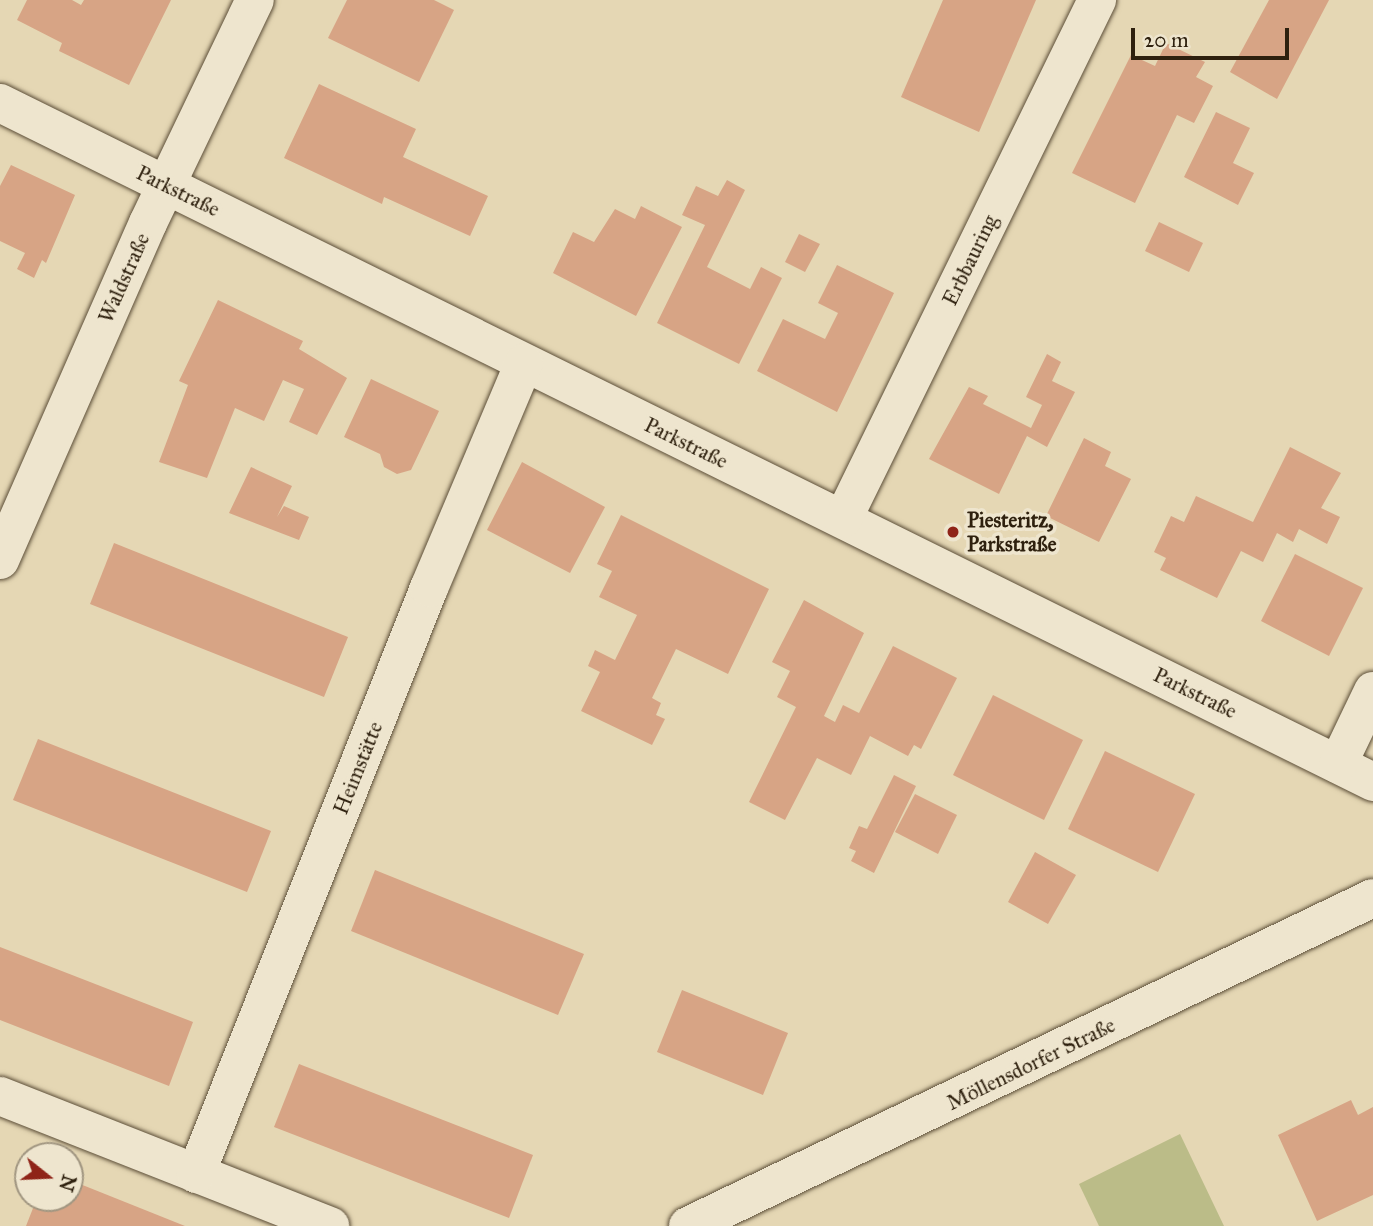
<!DOCTYPE html>
<html>
<head>
<meta charset="utf-8">
<style>
	body { margin:0 }
	#map { position:relative; width:1373px; height:1226px; overflow:hidden; background:#e5d7b4; font-family:"IM FELL Great Primer",serif }
	div>[style] { position:absolute }
	[style*='--x'] { left:calc(var(--x)*1px); top:calc(var(--y)*1px); width:calc(var(--w)*1px); rotate:calc(var(--a)*1deg) }
	.green>* { inset:0; background:#bbbc88 }
	.building>* { inset:0; background:#d7a485 }
	.roads { filter:drop-shadow(0 0 2px #5c4e38) drop-shadow(0 0 2px #5c4e38) }
	.minor>* { height:38px; margin:-19px; padding:0 19px; transform-origin:19px; border-radius:19px; background:#eee5ce }
	.dots>* { width:19px; height:19px; translate:-50% -50%; box-sizing:border-box; border:4px solid #eee5ce; border-radius:50% }
	span { translate:-50% -50%; white-space:nowrap; text-align:center; line-height:1.15; -webkit-text-stroke:7px #eee5ce; paint-order:stroke }
	.street-label { font-size:21px; color:#2e200e }
	.poi-label { font-size:21px; color:#2e200e; font-weight:700 }
	.left { translate:0 -50%; text-align:left }
	.north { position:absolute; left:14px; top:1142px; width:70px; height:70px; box-sizing:border-box; background:#eee5ce; border:2px solid #a19681; border-radius:50%; rotate:108deg; font-size:19px; font-weight:700; line-height:28px; text-align:center; color:#2e200e }
	.north::after { content:''; display:block; margin:auto; width:24px; height:32px; background:#8f2418; clip-path:polygon(50% 0,100% 100%,50% 72%,0 100%) }
	.scale { position:absolute; left:1131px; top:28px; width:158px; height:32px; box-sizing:border-box; border:4px solid #2e200e; border-top:0; padding-left:9px; font-size:21px; line-height:24px; white-space:nowrap; color:#2e200e; -webkit-text-stroke:5px #eee5ce; paint-order:stroke }
</style>
</head>
<body>
<div id="map">
	<div class="green">
		<i style="clip-path:polygon(1180px 1134px,1224px 1226px,1099px 1226px,1079px 1184px)"></i>
	</div>
	<div class="building">
		<i style="clip-path:polygon(27px 0,72px 0,81px 5px,84px 0,171px 0,129px 85px,59px 51px,62px 43px,17px 20px)"></i>
		<i style="clip-path:polygon(347px 0,434px 0,454px 10px,419px 82px,328px 38px)"></i>
		<i style="clip-path:polygon(943px 0,1036px 0,979px 132px,901px 97px)"></i>
		<i style="clip-path:polygon(1269px 0,1329px 0,1277px 99px,1230px 72px)"></i>
		<i style="clip-path:polygon(1166px 43px,1205px 62px,1196px 77px,1213px 86px,1194px 123px,1177px 115px,1135px 203px,1072px 173px,1131px 55px,1155px 66px)"></i>
		<i style="clip-path:polygon(319px 84px,416px 129px,403px 157px,488px 196px,470px 236px,384px 197px,382px 204px,284px 158px)"></i>
		<i style="clip-path:polygon(1216px 112px,1250px 128px,1233px 163px,1254px 173px,1238px 205px,1184px 177px)"></i>
		<i style="clip-path:polygon(11px 165px,75px 195px,46px 263px,42px 260px,34px 278px,17px 269px,25px 253px,0 241px,0 186px)"></i>
		<i style="clip-path:polygon(727px 180px,745px 190px,707px 267px,750px 289px,761px 267px,782px 278px,739px 364px,657px 323px,705px 225px,682px 215px,696px 186px,718px 196px)"></i>
		<i style="clip-path:polygon(641px 206px,682px 227px,636px 316px,553px 273px,573px 232px,594px 242px,615px 209px,635px 219px)"></i>
		<i style="clip-path:polygon(1159px 222px,1203px 243px,1189px 272px,1145px 251px)"></i>
		<i style="clip-path:polygon(799px 234px,820px 244px,805px 272px,785px 262px)"></i>
		<i style="clip-path:polygon(837px 265px,894px 293px,837px 412px,757px 371px,783px 319px,825px 339px,838px 313px,818px 303px)"></i>
		<i style="clip-path:polygon(218px 300px,303px 341px,299px 349px,347px 378px,317px 435px,289px 422px,304px 389px,283px 380px,264px 421px,235px 408px,207px 478px,159px 462px,188px 385px,179px 381px)"></i>
		<i style="clip-path:polygon(1047px 354px,1061px 362px,1052px 381px,1075px 392px,1047px 447px,1027px 436px,999px 494px,929px 459px,969px 387px,988px 396px,983px 404px,1031px 428px,1042px 405px,1026px 397px)"></i>
		<i style="clip-path:polygon(371px 379px,439px 411px,411px 470px,397px 474px,384px 467px,380px 454px,344px 437px)"></i>
		<i style="clip-path:polygon(1084px 438px,1111px 452px,1105px 466px,1131px 479px,1099px 542px,1046px 516px)"></i>
		<i style="clip-path:polygon(1290px 447px,1341px 473px,1321px 508px,1340px 517px,1327px 544px,1299px 529px,1293px 542px,1277px 533px,1263px 562px,1241px 551px,1217px 598px,1160px 570px,1166px 558px,1154px 552px,1171px 516px,1184px 522px,1196px 496px,1253px 522px)"></i>
		<i style="clip-path:polygon(522px 462px,605px 507px,570px 573px,487px 530px)"></i>
		<i style="clip-path:polygon(251px 467px,292px 486px,277px 517px,284px 506px,309px 517px,299px 540px,229px 513px)"></i>
		<i style="clip-path:polygon(621px 515px,769px 589px,728px 674px,676px 649px,652px 698px,661px 703px,656px 715px,665px 719px,652px 745px,581px 711px,600px 672px,588px 666px,595px 650px,615px 660px,637px 615px,599px 597px,612px 571px,597px 564px)"></i>
		<i style="clip-path:polygon(114px 543px,348px 637px,324px 697px,90px 604px)"></i>
		<i style="clip-path:polygon(1295px 554px,1363px 588px,1329px 656px,1261px 621px)"></i>
		<i style="clip-path:polygon(804px 600px,864px 633px,824px 716px,835px 722px,843px 705px,859px 713px,893px 646px,957px 678px,921px 749px,914px 745px,908px 756px,870px 736px,851px 775px,817px 758px,785px 820px,749px 802px,796px 707px,777px 697px,790px 671px,772px 662px)"></i>
		<i style="clip-path:polygon(993px 695px,1083px 740px,1044px 820px,953px 775px)"></i>
		<i style="clip-path:polygon(38px 739px,271px 831px,247px 892px,13px 800px)"></i>
		<i style="clip-path:polygon(1105px 751px,1195px 794px,1158px 872px,1068px 829px)"></i>
		<i style="clip-path:polygon(894px 775px,916px 786px,874px 873px,851px 861px,856px 851px,849px 848px,859px 826px,867px 829px)"></i>
		<i style="clip-path:polygon(915px 794px,957px 815px,938px 854px,895px 832px)"></i>
		<i style="clip-path:polygon(1035px 852px,1076px 875px,1048px 924px,1008px 902px)"></i>
		<i style="clip-path:polygon(375px 870px,584px 954px,558px 1015px,351px 931px)"></i>
		<i style="clip-path:polygon(0 947px,193px 1022px,169px 1086px,0 1020px)"></i>
		<i style="clip-path:polygon(682px 990px,788px 1033px,763px 1095px,657px 1052px)"></i>
		<i style="clip-path:polygon(299px 1064px,533px 1155px,509px 1218px,274px 1127px)"></i>
		<i style="clip-path:polygon(1351px 1100px,1358px 1115px,1373px 1107px,1373px 1195px,1317px 1221px,1278px 1135px)"></i>
		<i style="clip-path:polygon(70px 1180px,185px 1226px,26px 1226px,37px 1198px,70px 1198px)"></i>
	</div>
	<div class="roads">
		<div class="minor">
			<i style="--x:0;--y:103;--w:1532;--a:26.31"></i>
			<i style="--x:843;--y:519;--w:578;--a:-63.92"></i>
			<i style="--x:0;--y:560;--w:368;--a:-66.3"></i>
			<i style="--x:148;--y:223;--w:247;--a:-64.4"></i>
			<i style="--x:1338;--y:764;--w:81;--a:-64.4"></i>
			<i style="--x:0;--y:1096;--w:355;--a:21.5"></i>
			<i style="--x:196;--y:1174;--w:631;--a:-68.32"></i>
			<i style="--x:429;--y:588;--w:244;--a:-67.1"></i>
			<i style="--x:688;--y:1226;--w:759;--a:-25.59"></i>
		</div>
	</div>
	<div class="dots">
		<i style="left:953px;top:532px;background:#8f2418"></i>
	</div>
	<div class="street-label">
		<span style="left:178px;top:191px;rotate:26deg">Parkstraße</span>
		<span style="left:970px;top:260px;rotate:-64deg">Erbbauring</span>
		<span style="left:124px;top:278px;rotate:-66deg">Waldstraße</span>
		<span style="left:686px;top:443px;rotate:26deg">Parkstraße</span>
		<span style="left:1195px;top:693px;rotate:26deg">Parkstraße</span>
		<span style="left:358px;top:768px;rotate:-68deg">Heimstätte</span>
		<span style="left:1031px;top:1064px;rotate:-26deg">Möllensdorfer Straße</span>
	</div>
	<div class="poi-label">
		<span class="left" style="left:967px;top:532px">Piesteritz,<br>Parkstraße</span>
	</div>
	<div class="north">N</div>
	<div class="scale">20 m</div>
</div>
</body>
</html>
